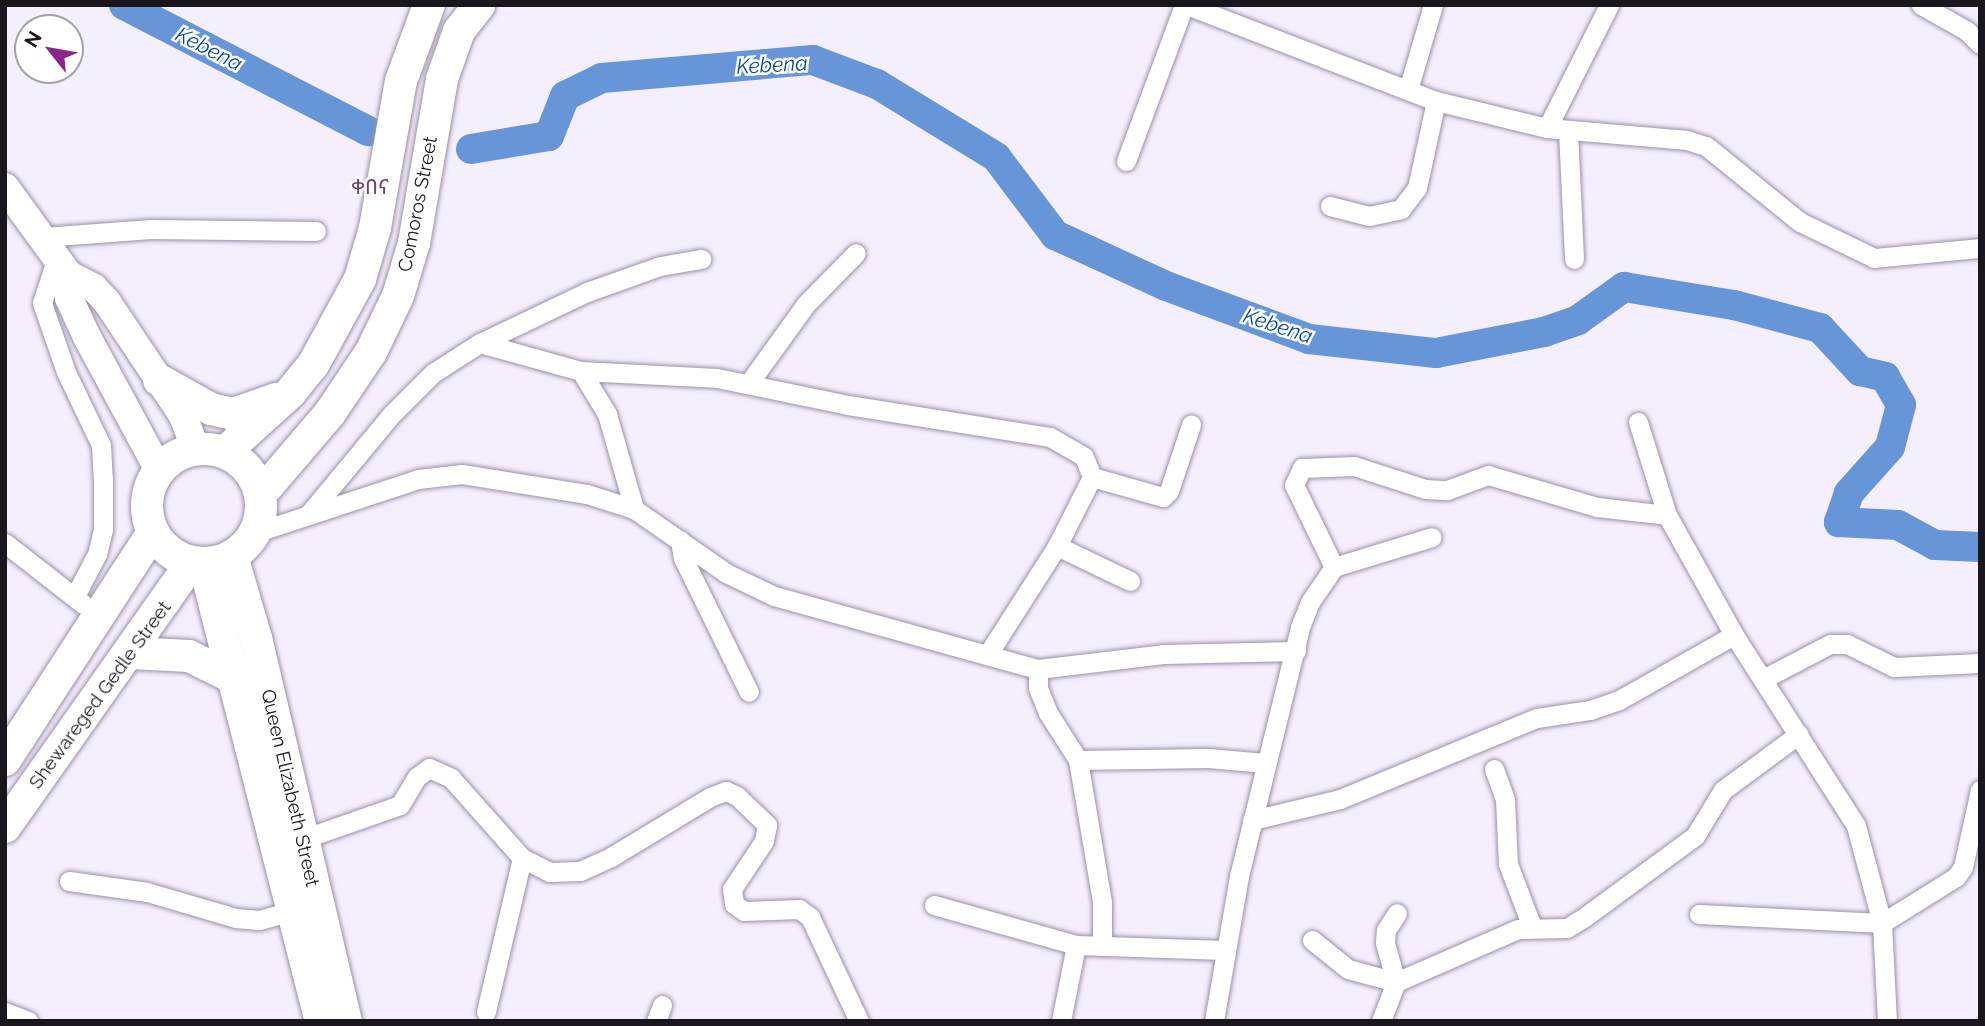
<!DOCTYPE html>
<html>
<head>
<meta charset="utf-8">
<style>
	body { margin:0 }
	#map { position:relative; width:1985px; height:1026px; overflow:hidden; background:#f5eefd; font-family:Raleway,"Noto Sans Ethiopic",sans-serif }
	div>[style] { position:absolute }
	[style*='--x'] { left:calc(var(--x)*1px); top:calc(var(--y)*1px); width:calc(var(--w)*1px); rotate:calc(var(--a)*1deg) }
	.river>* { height:30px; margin:-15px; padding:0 15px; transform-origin:15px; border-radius:15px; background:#6695d8 }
	.roads { filter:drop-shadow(0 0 2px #9b90a8) drop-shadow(0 0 2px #9b90a8) }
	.minor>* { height:19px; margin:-9.5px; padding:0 9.5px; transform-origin:9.5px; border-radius:9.5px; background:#fff }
	.secondary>* { height:28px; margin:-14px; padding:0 14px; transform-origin:14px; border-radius:14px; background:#fff }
	.primary>* { height:32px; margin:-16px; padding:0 16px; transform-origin:16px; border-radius:16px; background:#fff }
	.primary>.ring { margin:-16px; padding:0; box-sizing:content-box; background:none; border:32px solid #fff; border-radius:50% }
	span { translate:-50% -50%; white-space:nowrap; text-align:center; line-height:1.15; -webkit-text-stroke:5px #fff; paint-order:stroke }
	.street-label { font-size:19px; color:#1a161e }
	.water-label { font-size:21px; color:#054897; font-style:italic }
	.neighbourhood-label { font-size:21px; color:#733f71 }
	.frame { position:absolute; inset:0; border:7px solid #1a161e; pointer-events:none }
	.north { position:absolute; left:14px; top:14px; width:70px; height:70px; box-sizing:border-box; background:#fff; border:2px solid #a3a2a5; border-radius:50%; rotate:301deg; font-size:19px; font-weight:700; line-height:28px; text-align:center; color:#1a161e }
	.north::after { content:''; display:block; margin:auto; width:24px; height:32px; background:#8b258b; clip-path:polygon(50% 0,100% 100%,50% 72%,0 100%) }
</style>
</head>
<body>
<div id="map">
	<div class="river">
		<i style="--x:124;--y:5;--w:275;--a:27.3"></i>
		<i style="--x:471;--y:149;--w:79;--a:-9.5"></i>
		<i style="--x:549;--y:136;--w:43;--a:-68.2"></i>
		<i style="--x:565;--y:96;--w:41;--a:-25.9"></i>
		<i style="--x:602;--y:78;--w:212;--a:-4.9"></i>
		<i style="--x:813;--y:60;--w:68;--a:20.6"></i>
		<i style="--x:877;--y:84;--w:140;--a:31.5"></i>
		<i style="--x:996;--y:157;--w:98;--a:52.9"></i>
		<i style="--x:1055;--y:235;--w:122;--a:24.7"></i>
		<i style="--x:1166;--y:286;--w:153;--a:20.3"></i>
		<i style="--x:1309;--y:339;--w:128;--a:6.3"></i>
		<i style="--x:1436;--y:353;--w:110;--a:-11"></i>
		<i style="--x:1544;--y:332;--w:36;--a:-19"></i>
		<i style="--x:1578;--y:320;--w:57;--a:-35.7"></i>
		<i style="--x:1624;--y:287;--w:111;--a:9.3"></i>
		<i style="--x:1734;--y:305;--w:89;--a:15"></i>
		<i style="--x:1820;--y:328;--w:59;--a:47.1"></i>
		<i style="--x:1860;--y:371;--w:26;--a:13"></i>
		<i style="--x:1885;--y:377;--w:32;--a:60"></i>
		<i style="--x:1901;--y:405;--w:43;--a:104.7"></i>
		<i style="--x:1890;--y:447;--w:62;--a:131.7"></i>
		<i style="--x:1849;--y:493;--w:31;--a:109"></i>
		<i style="--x:1839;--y:522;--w:59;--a:2.9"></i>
		<i style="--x:1898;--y:525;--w:42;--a:28.4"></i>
		<i style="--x:1935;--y:545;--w:45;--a:2.5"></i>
	</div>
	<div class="roads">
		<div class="minor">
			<i style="--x:1187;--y:5;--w:267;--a:21.1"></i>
			<i style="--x:1436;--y:101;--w:114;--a:13.7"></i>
			<i style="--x:1547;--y:128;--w:138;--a:-63.2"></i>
			<i style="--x:1921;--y:5;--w:53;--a:29.5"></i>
			<i style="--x:1967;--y:31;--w:18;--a:45"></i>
			<i style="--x:1408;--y:90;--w:89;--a:-73.6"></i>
			<i style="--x:1547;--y:128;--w:141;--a:4.9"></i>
			<i style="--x:1687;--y:140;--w:20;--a:18"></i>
			<i style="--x:1706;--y:146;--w:121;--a:39"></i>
			<i style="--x:1800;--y:222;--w:82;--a:25.9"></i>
			<i style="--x:1874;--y:258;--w:106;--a:-5.4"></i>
			<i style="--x:1568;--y:131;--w:128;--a:87.3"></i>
			<i style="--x:1126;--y:161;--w:166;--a:-69.6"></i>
			<i style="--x:1330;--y:206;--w:40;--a:14.4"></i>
			<i style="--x:1369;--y:216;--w:33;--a:-12"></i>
			<i style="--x:1401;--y:209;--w:26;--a:-53"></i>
			<i style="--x:1417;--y:188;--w:89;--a:-77.7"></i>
			<i style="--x:43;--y:237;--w:108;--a:-4.2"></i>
			<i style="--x:151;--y:229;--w:165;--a:0.7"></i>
			<i style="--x:57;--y:257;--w:48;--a:108.1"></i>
			<i style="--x:42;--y:303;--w:73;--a:70.8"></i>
			<i style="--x:66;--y:372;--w:81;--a:64.4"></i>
			<i style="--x:101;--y:445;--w:33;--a:87"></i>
			<i style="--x:103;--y:478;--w:51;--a:90"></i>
			<i style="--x:103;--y:529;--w:26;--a:103"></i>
			<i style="--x:97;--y:554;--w:47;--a:117.6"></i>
			<i style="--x:480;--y:343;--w:119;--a:-25.5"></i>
			<i style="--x:587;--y:292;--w:77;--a:-19.6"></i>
			<i style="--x:660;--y:266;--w:42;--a:-9.7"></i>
			<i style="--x:581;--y:371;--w:50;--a:58.8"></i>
			<i style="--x:607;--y:414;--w:99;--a:74.1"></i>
			<i style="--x:749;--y:383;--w:97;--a:-54.2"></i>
			<i style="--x:806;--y:304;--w:71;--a:-45.6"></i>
			<i style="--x:1638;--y:422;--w:97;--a:72.7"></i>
			<i style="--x:1667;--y:515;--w:137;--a:60.8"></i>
			<i style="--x:1734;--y:635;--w:227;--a:57.4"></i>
			<i style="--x:1856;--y:826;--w:100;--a:75"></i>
			<i style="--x:1882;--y:923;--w:98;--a:87.1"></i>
			<i style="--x:1092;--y:477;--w:74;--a:15.7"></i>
			<i style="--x:1163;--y:497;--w:8;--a:-45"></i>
			<i style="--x:1169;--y:491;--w:70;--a:-71.6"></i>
			<i style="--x:308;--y:515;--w:130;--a:-50.3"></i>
			<i style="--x:391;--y:415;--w:59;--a:-45"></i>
			<i style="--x:433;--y:373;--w:56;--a:-32.6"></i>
			<i style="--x:480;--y:343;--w:105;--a:15.5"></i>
			<i style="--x:581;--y:371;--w:136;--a:2.9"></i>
			<i style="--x:717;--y:378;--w:134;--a:11.6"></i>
			<i style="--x:848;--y:405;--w:205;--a:9"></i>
			<i style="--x:1050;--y:437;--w:39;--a:30"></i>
			<i style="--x:1084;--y:457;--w:22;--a:68"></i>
			<i style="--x:1092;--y:477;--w:77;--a:116.9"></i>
			<i style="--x:1057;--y:546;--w:128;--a:122.6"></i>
			<i style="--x:254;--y:533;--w:173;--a:-18.2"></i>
			<i style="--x:418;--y:479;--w:44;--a:-6.5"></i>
			<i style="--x:462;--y:474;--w:127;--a:9.1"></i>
			<i style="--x:587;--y:494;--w:49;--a:17.7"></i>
			<i style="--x:634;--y:509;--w:112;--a:34.8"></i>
			<i style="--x:726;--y:573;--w:53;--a:25.6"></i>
			<i style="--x:774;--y:596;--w:274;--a:15.5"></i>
			<i style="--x:1038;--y:669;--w:126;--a:-6.8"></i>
			<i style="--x:1163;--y:654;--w:133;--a:-1.3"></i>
			<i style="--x:680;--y:540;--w:18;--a:81"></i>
			<i style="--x:683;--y:558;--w:149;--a:63.8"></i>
			<i style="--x:5;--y:543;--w:99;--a:38"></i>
			<i style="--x:1057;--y:546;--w:81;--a:25.6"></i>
			<i style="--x:1334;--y:567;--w:91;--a:-116"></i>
			<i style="--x:1294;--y:485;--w:19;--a:-65"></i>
			<i style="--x:1302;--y:468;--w:52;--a:-2.2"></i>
			<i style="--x:1354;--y:466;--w:75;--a:17.9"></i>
			<i style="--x:1425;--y:489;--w:22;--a:3"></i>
			<i style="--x:1447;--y:490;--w:44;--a:-20.1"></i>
			<i style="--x:1488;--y:475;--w:114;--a:16.4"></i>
			<i style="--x:1597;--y:507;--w:70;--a:6.5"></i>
			<i style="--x:1038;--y:669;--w:19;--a:90"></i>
			<i style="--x:1038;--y:688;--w:27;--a:68"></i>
			<i style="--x:1048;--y:713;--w:56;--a:57.4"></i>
			<i style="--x:1078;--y:760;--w:130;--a:-0.9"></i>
			<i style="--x:1208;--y:758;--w:57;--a:5"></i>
			<i style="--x:1765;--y:678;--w:73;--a:-27.6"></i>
			<i style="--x:1830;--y:644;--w:17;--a:0"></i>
			<i style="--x:1847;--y:644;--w:52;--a:26.1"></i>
			<i style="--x:1894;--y:667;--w:86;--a:-2.7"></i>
			<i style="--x:1078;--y:760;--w:144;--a:80.4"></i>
			<i style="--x:1102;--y:902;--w:44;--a:90"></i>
			<i style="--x:1494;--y:769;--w:32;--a:70"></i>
			<i style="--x:1505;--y:799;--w:65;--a:87.4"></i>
			<i style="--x:1508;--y:864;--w:67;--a:69.1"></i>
			<i style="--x:1252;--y:820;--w:90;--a:-13.4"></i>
			<i style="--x:1340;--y:799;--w:213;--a:-22.4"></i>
			<i style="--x:1537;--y:718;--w:54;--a:-8.6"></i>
			<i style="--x:1590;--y:710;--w:31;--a:-19"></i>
			<i style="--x:1619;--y:700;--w:132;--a:-29.5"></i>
			<i style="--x:300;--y:840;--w:106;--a:-19.3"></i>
			<i style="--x:400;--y:805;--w:33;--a:-59"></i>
			<i style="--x:417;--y:777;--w:15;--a:-37"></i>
			<i style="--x:429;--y:768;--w:24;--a:24"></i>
			<i style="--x:451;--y:778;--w:107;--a:48.4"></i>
			<i style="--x:522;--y:858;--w:158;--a:103.2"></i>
			<i style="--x:522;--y:858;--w:31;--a:27"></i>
			<i style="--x:550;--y:872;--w:30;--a:-2"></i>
			<i style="--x:580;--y:871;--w:34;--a:-24"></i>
			<i style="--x:611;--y:857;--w:116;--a:-31.2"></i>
			<i style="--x:710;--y:797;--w:17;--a:-21"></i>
			<i style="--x:726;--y:791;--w:12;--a:24"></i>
			<i style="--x:737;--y:796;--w:42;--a:44"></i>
			<i style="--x:767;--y:825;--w:16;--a:101"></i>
			<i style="--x:764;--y:841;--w:58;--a:123.7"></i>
			<i style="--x:732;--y:889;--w:15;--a:82"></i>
			<i style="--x:734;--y:904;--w:12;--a:35"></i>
			<i style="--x:744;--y:911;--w:55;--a:-2.1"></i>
			<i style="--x:799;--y:909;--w:14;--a:36"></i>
			<i style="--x:810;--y:917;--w:115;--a:64.8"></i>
			<i style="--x:69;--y:881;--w:79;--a:8"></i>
			<i style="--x:147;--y:892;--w:93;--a:16.3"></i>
			<i style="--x:236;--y:918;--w:23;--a:5"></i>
			<i style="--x:259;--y:920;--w:35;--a:-15"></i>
			<i style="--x:934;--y:905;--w:148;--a:15.7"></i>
			<i style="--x:1076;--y:945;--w:148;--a:1.9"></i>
			<i style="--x:1699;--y:914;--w:183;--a:2.8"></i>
			<i style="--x:1882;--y:923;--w:87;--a:-31.9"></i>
			<i style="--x:1956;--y:877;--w:12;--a:-55"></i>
			<i style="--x:1963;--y:867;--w:79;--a:-77.6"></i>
			<i style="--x:1312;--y:940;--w:46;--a:38.9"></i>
			<i style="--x:1348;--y:969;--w:50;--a:15.2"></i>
			<i style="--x:1396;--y:982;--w:41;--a:-105.8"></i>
			<i style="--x:1385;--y:943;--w:13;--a:-86"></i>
			<i style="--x:1386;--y:930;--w:20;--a:-57"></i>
			<i style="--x:5;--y:1012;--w:25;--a:21"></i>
			<i style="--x:656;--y:1021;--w:17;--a:-69"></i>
			<i style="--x:1061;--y:1021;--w:77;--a:-78.8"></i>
			<i style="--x:1214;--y:1021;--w:147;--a:-80.2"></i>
			<i style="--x:1239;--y:876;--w:256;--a:-76.2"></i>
			<i style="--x:1300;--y:627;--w:27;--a:-68"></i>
			<i style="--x:1310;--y:602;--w:42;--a:-55.6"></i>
			<i style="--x:1334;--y:567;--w:102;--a:-17"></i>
			<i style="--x:1381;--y:1021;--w:42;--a:-69"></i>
			<i style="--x:1396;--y:982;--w:133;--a:-23.5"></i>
			<i style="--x:1518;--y:929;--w:49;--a:-1.2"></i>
			<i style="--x:1567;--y:928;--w:22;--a:-32"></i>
			<i style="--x:1586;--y:916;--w:135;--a:-36.3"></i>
			<i style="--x:1695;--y:836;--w:54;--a:-58.7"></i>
			<i style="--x:1723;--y:790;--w:94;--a:-36.4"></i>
		</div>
		<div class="secondary">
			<i style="--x:5;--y:187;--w:109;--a:54"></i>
			<i style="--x:69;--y:275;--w:23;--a:90"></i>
			<i style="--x:69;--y:298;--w:43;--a:65.2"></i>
			<i style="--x:87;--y:337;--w:151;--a:61.6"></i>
			<i style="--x:69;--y:275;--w:28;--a:27"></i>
			<i style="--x:94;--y:288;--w:19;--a:47"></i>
			<i style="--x:107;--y:302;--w:135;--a:56.2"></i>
			<i style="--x:182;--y:414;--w:38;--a:68"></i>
		</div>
		<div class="primary">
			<i style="--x:159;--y:380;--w:60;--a:29.1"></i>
			<i style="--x:211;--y:409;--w:23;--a:13"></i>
			<i style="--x:233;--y:414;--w:46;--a:-19.2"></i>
			<i class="ring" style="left:147px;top:449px;width:82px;height:82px"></i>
			<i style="--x:225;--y:452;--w:88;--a:-42.2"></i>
			<i style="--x:290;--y:393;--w:36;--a:-51"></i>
			<i style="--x:313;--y:365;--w:98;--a:-61.3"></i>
			<i style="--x:360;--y:279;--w:53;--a:-73.6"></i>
			<i style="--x:375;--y:228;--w:149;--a:-80"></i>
			<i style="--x:401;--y:81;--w:81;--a:-69.8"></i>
			<i style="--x:260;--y:495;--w:108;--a:-49.5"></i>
			<i style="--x:330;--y:413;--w:73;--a:-56.1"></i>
			<i style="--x:371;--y:352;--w:62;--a:-64.3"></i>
			<i style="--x:398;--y:296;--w:55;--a:-73.2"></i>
			<i style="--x:414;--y:243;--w:166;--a:-80.3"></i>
			<i style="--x:442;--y:79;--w:51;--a:-70.5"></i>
			<i style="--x:459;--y:31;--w:33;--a:-52"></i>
			<i style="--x:232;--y:556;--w:85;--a:73.7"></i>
			<i style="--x:256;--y:638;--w:393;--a:76.8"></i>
			<i style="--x:204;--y:563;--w:473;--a:75.7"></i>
			<i style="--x:131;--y:653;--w:58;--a:3"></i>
			<i style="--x:189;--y:656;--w:52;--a:26.1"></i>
			<i style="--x:5;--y:760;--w:272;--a:-57"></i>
			<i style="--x:5;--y:827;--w:324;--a:-54.8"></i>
		</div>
	</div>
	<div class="street-label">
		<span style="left:418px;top:204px;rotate:-79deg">Comoros Street</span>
		<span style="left:100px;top:695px;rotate:-54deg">Shewareged Gedle Street</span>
		<span style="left:290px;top:788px;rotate:77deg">Queen Elizabeth Street</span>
	</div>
	<div class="water-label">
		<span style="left:209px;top:49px;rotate:27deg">Kebena</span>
		<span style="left:772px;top:65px;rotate:-3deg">Kebena</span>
		<span style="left:1278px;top:326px;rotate:18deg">Kebena</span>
	</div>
	<div class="neighbourhood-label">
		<span style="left:370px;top:187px">ቀበና</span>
	</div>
	<div class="frame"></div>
	<div class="north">N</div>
</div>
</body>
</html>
